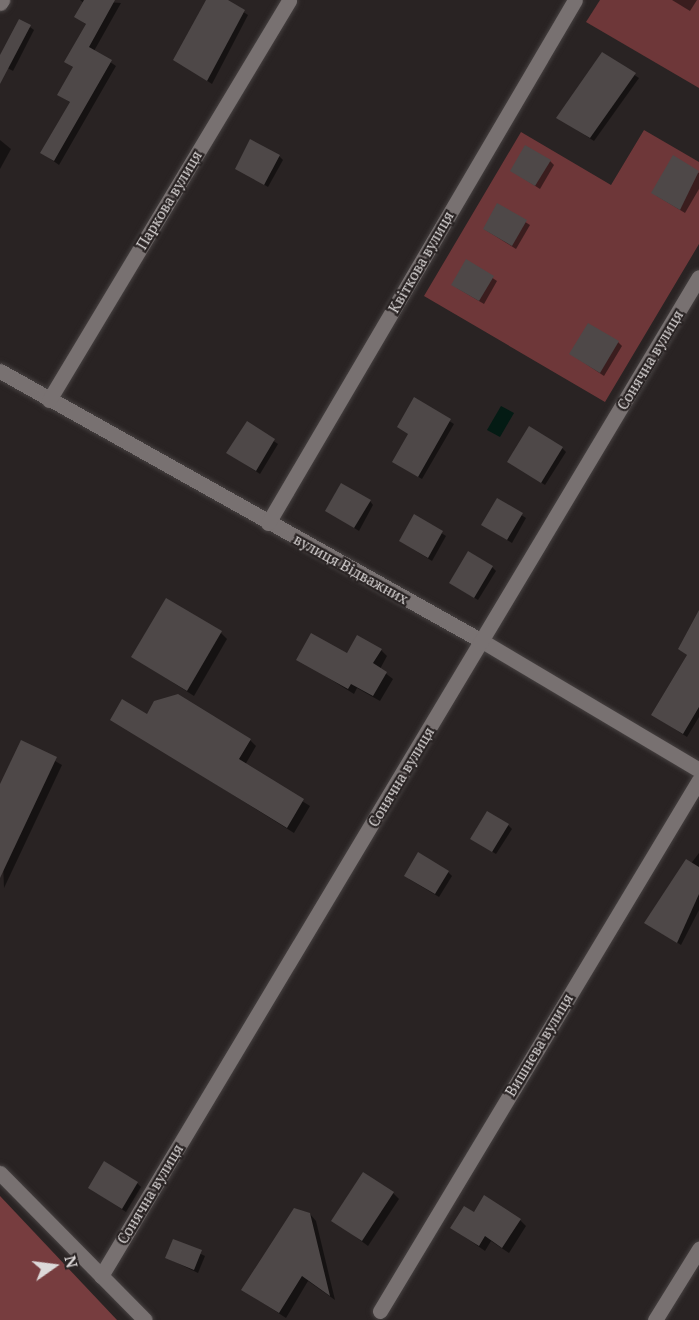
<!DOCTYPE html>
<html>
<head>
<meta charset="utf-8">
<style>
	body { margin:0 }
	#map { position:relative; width:699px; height:1320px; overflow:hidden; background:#292323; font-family:"PT Serif",serif }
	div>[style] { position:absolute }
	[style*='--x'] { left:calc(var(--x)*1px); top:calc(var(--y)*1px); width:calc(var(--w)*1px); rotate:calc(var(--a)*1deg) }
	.green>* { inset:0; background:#6e3739 }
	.forest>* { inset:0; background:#773d3f }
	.water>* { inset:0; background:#041b14 }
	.shadow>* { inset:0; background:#0007 }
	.building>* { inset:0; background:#4e4848 }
	.roads { filter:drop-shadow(0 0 2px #464141) drop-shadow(0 0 2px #464141) }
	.minor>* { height:15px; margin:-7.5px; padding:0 7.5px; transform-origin:7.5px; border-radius:7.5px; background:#787171 }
	.tertiary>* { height:15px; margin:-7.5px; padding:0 7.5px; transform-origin:7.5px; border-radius:7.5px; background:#787171 }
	span { translate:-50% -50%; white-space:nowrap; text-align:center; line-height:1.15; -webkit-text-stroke:4.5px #292323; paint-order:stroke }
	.street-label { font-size:15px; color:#ddd9d9 }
	.north { position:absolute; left:24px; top:1236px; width:60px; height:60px; -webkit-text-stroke:4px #292323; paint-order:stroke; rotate:76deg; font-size:16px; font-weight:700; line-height:24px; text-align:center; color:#ddd9d9 }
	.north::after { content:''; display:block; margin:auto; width:21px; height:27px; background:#ddd9d9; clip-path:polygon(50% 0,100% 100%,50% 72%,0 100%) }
</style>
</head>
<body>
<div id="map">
	<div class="green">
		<i style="clip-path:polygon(600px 0,699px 0,699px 88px,586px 22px)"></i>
		<i style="clip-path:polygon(644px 130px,699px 162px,699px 244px,605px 402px,424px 296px,521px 132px,611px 185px)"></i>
	</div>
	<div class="forest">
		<i style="clip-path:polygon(0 1196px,117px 1320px,0 1320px)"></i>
	</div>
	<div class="water">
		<i style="clip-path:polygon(501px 406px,514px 413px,500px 437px,487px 430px)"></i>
	</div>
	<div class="shadow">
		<i style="clip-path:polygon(80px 0,121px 3px,94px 51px,116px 66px,59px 165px,42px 153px,71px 103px,59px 95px,74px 68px,66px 62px,87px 25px,76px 17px,84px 3px)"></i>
		<i style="clip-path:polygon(208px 0,225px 0,248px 15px,212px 84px,175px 60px)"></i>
		<i style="clip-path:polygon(672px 0,697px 0,690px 11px)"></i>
		<i style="clip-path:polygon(30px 27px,34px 30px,13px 71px,2px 65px,0 59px)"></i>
		<i style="clip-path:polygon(602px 54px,639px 78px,594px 141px,558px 118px)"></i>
		<i style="clip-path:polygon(0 140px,11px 149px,0 169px)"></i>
		<i style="clip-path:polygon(279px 156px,283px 160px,268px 187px,237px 168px)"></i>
		<i style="clip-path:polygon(674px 157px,699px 173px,699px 189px,685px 213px,657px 196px)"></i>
		<i style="clip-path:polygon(550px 161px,554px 165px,540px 189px,512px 171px)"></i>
		<i style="clip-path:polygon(498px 205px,530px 225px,516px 249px,484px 229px)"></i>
		<i style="clip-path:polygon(467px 261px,497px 281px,484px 304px,457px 288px)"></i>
		<i style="clip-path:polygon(618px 342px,622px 346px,604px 376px,571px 354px)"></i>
		<i style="clip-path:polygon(415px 399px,454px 424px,422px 479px,398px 465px,410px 435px,399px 427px)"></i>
		<i style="clip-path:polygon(247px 423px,278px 444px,260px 474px,228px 453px)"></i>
		<i style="clip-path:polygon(562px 448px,566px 452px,545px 485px,509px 462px)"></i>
		<i style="clip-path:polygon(498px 500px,526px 518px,512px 543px,487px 528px)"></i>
		<i style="clip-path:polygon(370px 501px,373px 505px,359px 531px,326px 510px)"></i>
		<i style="clip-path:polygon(415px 516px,446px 536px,432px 561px,400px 541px)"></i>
		<i style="clip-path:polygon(492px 567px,496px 571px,478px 600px,455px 586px)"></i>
		<i style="clip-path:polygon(699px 623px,699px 717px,687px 737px,653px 715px,688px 656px,680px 649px)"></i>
		<i style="clip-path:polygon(221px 633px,227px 639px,194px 696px,133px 657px)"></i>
		<i style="clip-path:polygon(381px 650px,387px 656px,380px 669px,393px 679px,380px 701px,357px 688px,354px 694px,298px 659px)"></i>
		<i style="clip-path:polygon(147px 716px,250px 740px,256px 746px,245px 765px,310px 806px,294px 833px,112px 719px)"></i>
		<i style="clip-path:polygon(22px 742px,62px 765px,4px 888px,0 788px)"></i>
		<i style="clip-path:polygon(508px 825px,512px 829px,496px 854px,476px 842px)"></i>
		<i style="clip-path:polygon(699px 853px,699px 910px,681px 945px,646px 923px)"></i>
		<i style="clip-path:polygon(448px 872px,452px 876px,439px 897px,409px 879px)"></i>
		<i style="clip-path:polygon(137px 1183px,141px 1187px,126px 1212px,90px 1188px)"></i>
		<i style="clip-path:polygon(393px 1193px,399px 1199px,368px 1246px,333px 1220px)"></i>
		<i style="clip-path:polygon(310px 1214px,316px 1221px,335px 1300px,308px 1281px,286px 1318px,243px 1290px)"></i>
		<i style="clip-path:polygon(474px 1214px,520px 1220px,526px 1226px,509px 1253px,491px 1241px,485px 1251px,452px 1228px)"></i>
		<i style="clip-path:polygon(174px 1241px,205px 1256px,198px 1273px,167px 1258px)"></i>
	</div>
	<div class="building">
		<i style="clip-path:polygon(84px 0,115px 0,89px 47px,112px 60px,54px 161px,40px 153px,70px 102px,57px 95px,73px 67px,64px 62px,86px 24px,74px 17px)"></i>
		<i style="clip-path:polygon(206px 0,228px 0,245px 10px,207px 81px,173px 60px)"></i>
		<i style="clip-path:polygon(19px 19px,31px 25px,0 84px,0 55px)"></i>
		<i style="clip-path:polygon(602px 52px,636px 73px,590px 138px,556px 118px)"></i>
		<i style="clip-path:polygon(250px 139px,280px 155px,264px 185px,235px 169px)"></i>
		<i style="clip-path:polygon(525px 145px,551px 160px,535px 186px,510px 171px)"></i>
		<i style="clip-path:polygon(673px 155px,699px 171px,680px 210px,651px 193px)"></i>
		<i style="clip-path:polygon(497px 203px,527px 220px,512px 246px,483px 229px)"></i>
		<i style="clip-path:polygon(466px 259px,494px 276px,479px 301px,451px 285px)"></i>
		<i style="clip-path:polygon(588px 323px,619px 341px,600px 373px,569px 354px)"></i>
		<i style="clip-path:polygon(414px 397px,451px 419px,418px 477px,392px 462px,408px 434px,397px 427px)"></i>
		<i style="clip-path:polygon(247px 421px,275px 439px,256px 471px,226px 453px)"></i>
		<i style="clip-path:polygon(529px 426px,563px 447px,541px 483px,507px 462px)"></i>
		<i style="clip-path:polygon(341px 483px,371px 500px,354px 528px,325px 511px)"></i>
		<i style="clip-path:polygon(497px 498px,523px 513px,507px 540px,481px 525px)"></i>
		<i style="clip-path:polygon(414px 514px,443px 531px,428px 558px,399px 541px)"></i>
		<i style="clip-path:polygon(468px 551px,493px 566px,474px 598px,449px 583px)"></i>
		<i style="clip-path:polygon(166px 598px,222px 631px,187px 691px,131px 657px)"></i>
		<i style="clip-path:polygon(699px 610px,699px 707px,683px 734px,651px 715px,687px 655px,678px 649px)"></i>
		<i style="clip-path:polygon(311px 633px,347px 653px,357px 635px,382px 649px,373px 663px,387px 672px,373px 696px,351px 684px,348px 689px,296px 660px)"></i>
		<i style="clip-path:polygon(178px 694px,251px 739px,239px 759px,304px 799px,287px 828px,110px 720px,122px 699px,147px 714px,154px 701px)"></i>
		<i style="clip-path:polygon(21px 740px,57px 757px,0 878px,0 784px)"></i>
		<i style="clip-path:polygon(487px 811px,509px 824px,492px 852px,470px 839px)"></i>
		<i style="clip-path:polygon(418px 852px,449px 871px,435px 894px,404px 876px)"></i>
		<i style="clip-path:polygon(686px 859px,699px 867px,699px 894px,677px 943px,644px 923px)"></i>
		<i style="clip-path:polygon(104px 1161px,138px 1182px,122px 1209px,88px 1188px)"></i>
		<i style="clip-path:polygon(363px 1172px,394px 1192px,362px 1241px,331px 1221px)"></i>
		<i style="clip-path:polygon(484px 1195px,521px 1219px,502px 1248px,485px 1236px,479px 1246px,450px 1228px,464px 1206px,474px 1212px)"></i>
		<i style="clip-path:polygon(294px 1208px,310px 1213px,330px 1296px,302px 1276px,279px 1313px,241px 1290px)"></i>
		<i style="clip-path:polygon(173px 1239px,202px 1250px,194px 1270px,165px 1258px)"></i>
	</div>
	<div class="roads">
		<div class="minor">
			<i style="--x:0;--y:3;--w:4;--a:-56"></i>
			<i style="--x:0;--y:371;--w:552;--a:29.26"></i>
			<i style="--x:482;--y:641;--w:252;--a:30.7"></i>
			<i style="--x:49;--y:400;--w:466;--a:-59"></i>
			<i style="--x:268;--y:523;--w:606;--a:-59.59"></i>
			<i style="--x:101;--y:1276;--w:1164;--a:-59.1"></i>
			<i style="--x:380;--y:1311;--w:619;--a:-59"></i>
			<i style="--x:655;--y:1320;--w:84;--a:-58.2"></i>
		</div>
		<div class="tertiary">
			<i style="--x:0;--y:1173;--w:206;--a:45.4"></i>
		</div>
	</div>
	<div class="street-label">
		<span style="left:169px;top:200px;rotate:-59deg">Паркова вулиця</span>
		<span style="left:421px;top:262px;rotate:-60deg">Квіткова вулиця</span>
		<span style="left:650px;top:360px;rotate:-59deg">Сонячна вулиця</span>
		<span style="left:351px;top:569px;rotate:29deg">вулиця Відважних</span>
		<span style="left:401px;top:777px;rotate:-59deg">Сонячна вулиця</span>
		<span style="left:539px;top:1045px;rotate:-59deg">Вишнева вулиця</span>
		<span style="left:150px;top:1194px;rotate:-59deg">Сонячна вулиця</span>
	</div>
	<div class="north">N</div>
</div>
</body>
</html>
